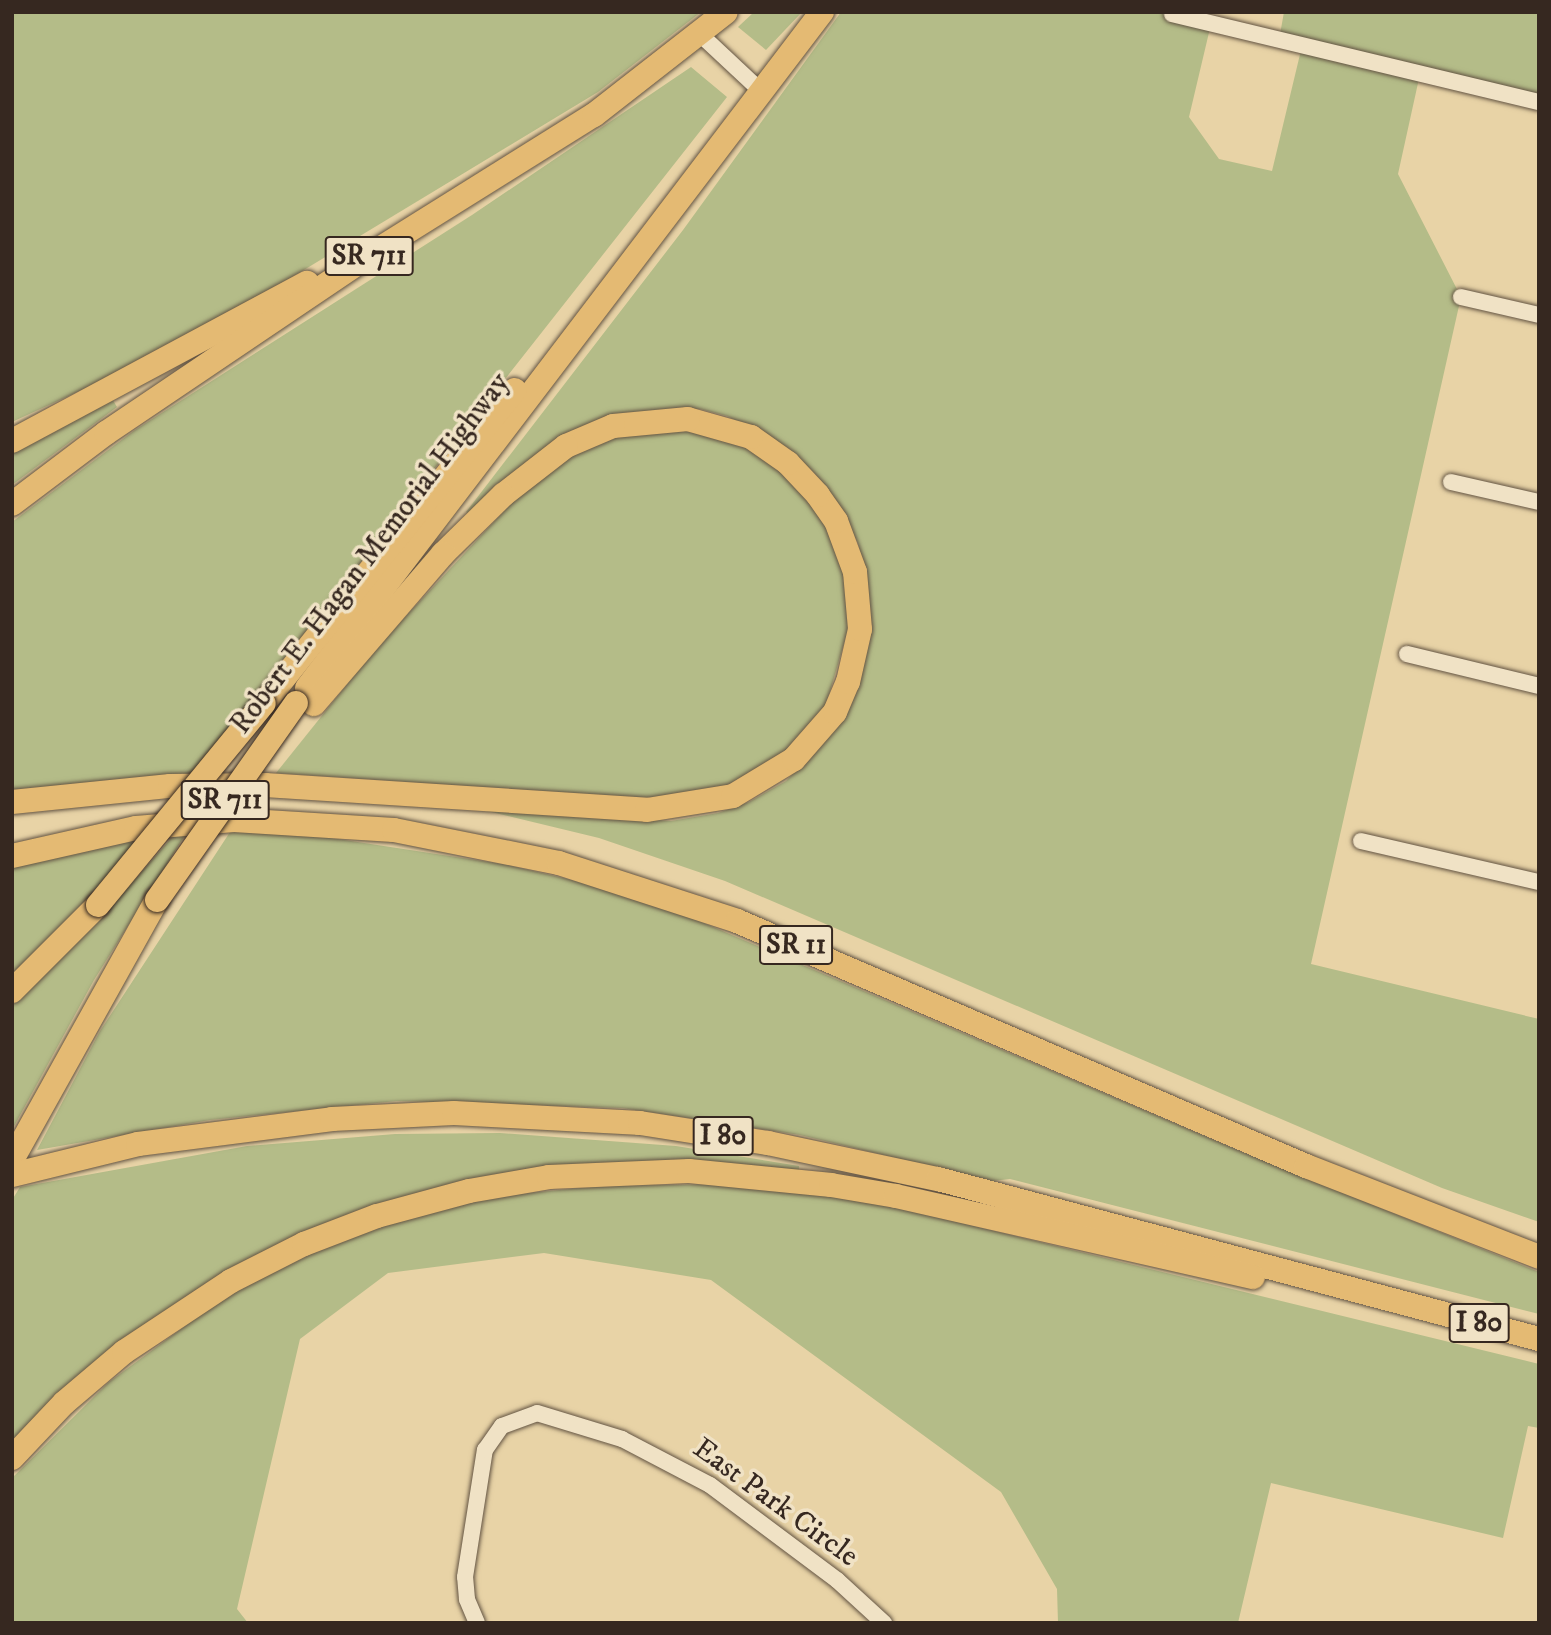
<!DOCTYPE html>
<html>
<head>
<meta charset="utf-8">
<style>
	body { margin:0 }
	#map { position:relative; width:1551px; height:1635px; overflow:hidden; background:#e8d3a6; font-family:"IM FELL DW Pica",serif }
	div>[style] { position:absolute }
	[style*='--x'] { left:calc(var(--x)*1px); top:calc(var(--y)*1px); width:calc(var(--w)*1px); rotate:calc(var(--a)*1deg) }
	.green>* { inset:0; background:#b4bc88 }
	.roads { filter:drop-shadow(0 0 2px #625342) drop-shadow(0 0 2px #625342) }
	.minor>* { height:16px; margin:-8px; padding:0 8px; transform-origin:8px; border-radius:8px; background:#f0e2c5 }
	.highway>* { height:24px; margin:-12px; padding:0 12px; transform-origin:12px; border-radius:12px; background:#e4ba73 }
	.bridges { filter:drop-shadow(0 0 2px #362820) drop-shadow(0 0 2px #362820) }
	.highway-bridge>* { height:24px; margin:-12px; padding:0 12px; transform-origin:12px; border-radius:12px; background:#e4ba73 }
	span { translate:-50% -50%; white-space:nowrap; text-align:center; line-height:1.15; -webkit-text-stroke:7px #f0e2c5; paint-order:stroke }
	.shield-label span { padding:2px 5px; background:#f0e2c5; border:2px solid; border-radius:5px; -webkit-text-stroke-width:0 }
	.shield-label { font-size:28px; color:#362820; font-weight:700 }
	.street-label { font-size:30px; color:#362820 }
	.frame { position:absolute; inset:0; border:14px solid #362820; pointer-events:none }
</style>
</head>
<body>
<div id="map">
	<div class="green">
		<i style="clip-path:polygon(12px 12px,701px 12px,598px 92px,284px 282px,97px 383px,12px 422px)"></i>
		<i style="clip-path:polygon(754px 12px,802px 12px,766px 50px,738px 27px)"></i>
		<i style="clip-path:polygon(841px 12px,1190px 12px,1211px 24px,1189px 117px,1219px 159px,1272px 171px,1302px 46px,1279px 40px,1284px 12px,1539px 12px,1539px 102px,1420px 74px,1398px 174px,1461px 297px,1311px 964px,1539px 1019px,1539px 1222px,1442px 1188px,725px 881px,599px 838px,483px 810px,671px 821px,718px 813px,749px 802px,786px 781px,814px 752px,867px 583px,858px 543px,838px 504px,814px 473px,780px 443px,727px 416px,700px 409px,653px 411px,470px 514px,466px 512px,683px 230px)"></i>
		<i style="clip-path:polygon(691px 67px,727px 97px,195px 773px,12px 790px,12px 522px,135px 430px,472px 215px)"></i>
		<i style="clip-path:polygon(111px 397px,117px 407px,12px 485px,12px 449px)"></i>
		<i style="clip-path:polygon(657px 429px,692px 431px,748px 449px,785px 472px,810px 500px,833px 538px,843px 565px,850px 623px,826px 705px,792px 749px,748px 778px,699px 796px,652px 799px,276px 773px,377px 647px,520px 494px,560px 462px,619px 435px)"></i>
		<i style="clip-path:polygon(230px 832px,305px 834px,502px 864px,585px 883px,692px 918px,1249px 1155px,1539px 1272px,1539px 1314px,1010px 1179px,992px 1181px,800px 1135px,622px 1108px,397px 1101px,210px 1120px,37px 1150px,100px 1031px)"></i>
		<i style="clip-path:polygon(174px 835px,185px 835px,94px 980px,12px 1130px,12px 1006px,112px 906px)"></i>
		<i style="clip-path:polygon(141px 839px,60px 930px,12px 976px,12px 867px)"></i>
		<i style="clip-path:polygon(500px 1133px,676px 1146px,799px 1166px,799px 1173px,649px 1165px,309px 1233px,12px 1446px,12px 1200px,20px 1187px,247px 1146px,395px 1134px)"></i>
		<i style="clip-path:polygon(726px 1184px,876px 1202px,1539px 1364px,1539px 1428px,1528px 1426px,1503px 1538px,1271px 1483px,1238px 1623px,1058px 1623px,1057px 1589px,1001px 1492px,711px 1280px,544px 1253px,388px 1273px,300px 1339px,237px 1609px,248px 1623px,12px 1623px,12px 1478px,109px 1382px,222px 1299px,303px 1257px,398px 1220px,486px 1197px,601px 1186px)"></i>
	</div>
	<div class="roads">
		<div class="minor">
			<i style="--x:1172;--y:14;--w:377;--a:13.5"></i>
			<i style="--x:700;--y:34;--w:86;--a:43.1"></i>
			<i style="--x:1461;--y:297;--w:80;--a:13"></i>
			<i style="--x:1451;--y:482;--w:90;--a:12.8"></i>
			<i style="--x:1407;--y:654;--w:136;--a:13.6"></i>
			<i style="--x:1361;--y:841;--w:183;--a:13"></i>
			<i style="--x:477;--y:1623;--w:26;--a:-113"></i>
			<i style="--x:467;--y:1599;--w:22;--a:-95"></i>
			<i style="--x:465;--y:1577;--w:129;--a:-81.1"></i>
			<i style="--x:485;--y:1450;--w:29;--a:-55"></i>
			<i style="--x:502;--y:1426;--w:37;--a:-20"></i>
			<i style="--x:537;--y:1413;--w:89;--a:17"></i>
			<i style="--x:622;--y:1439;--w:99;--a:27.6"></i>
			<i style="--x:710;--y:1485;--w:159;--a:36.8"></i>
			<i style="--x:837;--y:1580;--w:64;--a:42.5"></i>
		</div>
		<div class="highway">
			<i style="--x:12;--y:441;--w:335;--a:-28.2"></i>
			<i style="--x:12;--y:504;--w:118;--a:-37.1"></i>
			<i style="--x:106;--y:433;--w:316;--a:-34"></i>
			<i style="--x:368;--y:256;--w:266;--a:-32"></i>
			<i style="--x:594;--y:115;--w:167;--a:-38"></i>
			<i style="--x:307;--y:688;--w:850;--a:-52.7"></i>
			<i style="--x:264;--y:703;--w:401;--a:-51.3"></i>
			<i style="--x:12;--y:802;--w:159;--a:-5.8"></i>
			<i style="--x:170;--y:786;--w:95;--a:-0.6"></i>
			<i style="--x:265;--y:785;--w:383;--a:3.7"></i>
			<i style="--x:647;--y:810;--w:87;--a:-9.2"></i>
			<i style="--x:733;--y:796;--w:71;--a:-31.2"></i>
			<i style="--x:794;--y:759;--w:62;--a:-48.9"></i>
			<i style="--x:835;--y:712;--w:33;--a:-67"></i>
			<i style="--x:848;--y:682;--w:54;--a:-77.2"></i>
			<i style="--x:860;--y:629;--w:57;--a:-95"></i>
			<i style="--x:855;--y:572;--w:54;--a:-110.4"></i>
			<i style="--x:836;--y:521;--w:32;--a:-125"></i>
			<i style="--x:818;--y:495;--w:44;--a:-133.2"></i>
			<i style="--x:788;--y:463;--w:45;--a:-144.9"></i>
			<i style="--x:751;--y:437;--w:66;--a:-164.1"></i>
			<i style="--x:688;--y:419;--w:75;--a:174.7"></i>
			<i style="--x:613;--y:426;--w:51;--a:156.9"></i>
			<i style="--x:566;--y:446;--w:80;--a:142.1"></i>
			<i style="--x:503;--y:495;--w:84;--a:135.5"></i>
			<i style="--x:443;--y:554;--w:198;--a:130.7"></i>
			<i style="--x:12;--y:856;--w:127;--a:-12.7"></i>
			<i style="--x:136;--y:828;--w:98;--a:-4.7"></i>
			<i style="--x:234;--y:820;--w:160;--a:3.6"></i>
			<i style="--x:394;--y:830;--w:168;--a:11.3"></i>
			<i style="--x:559;--y:863;--w:187;--a:18"></i>
			<i style="--x:737;--y:921;--w:620;--a:23.3"></i>
			<i style="--x:1306;--y:1166;--w:250;--a:21.3"></i>
			<i style="--x:12;--y:991;--w:122;--a:-45"></i>
			<i style="--x:12;--y:1160;--w:298;--a:-60.9"></i>
			<i style="--x:12;--y:1175;--w:130;--a:-13.8"></i>
			<i style="--x:138;--y:1144;--w:196;--a:-7.3"></i>
			<i style="--x:332;--y:1119;--w:122;--a:-2.8"></i>
			<i style="--x:454;--y:1113;--w:186;--a:3.1"></i>
			<i style="--x:640;--y:1123;--w:130;--a:8.9"></i>
			<i style="--x:768;--y:1143;--w:174;--a:12"></i>
			<i style="--x:938;--y:1179;--w:622;--a:14.91"></i>
			<i style="--x:12;--y:1458;--w:76;--a:-46.6"></i>
			<i style="--x:64;--y:1403;--w:79;--a:-40.4"></i>
			<i style="--x:124;--y:1352;--w:128;--a:-33.6"></i>
			<i style="--x:231;--y:1281;--w:82;--a:-26.9"></i>
			<i style="--x:304;--y:1244;--w:78;--a:-21"></i>
			<i style="--x:377;--y:1216;--w:95;--a:-15.2"></i>
			<i style="--x:469;--y:1191;--w:81;--a:-9.9"></i>
			<i style="--x:549;--y:1177;--w:140;--a:-2.5"></i>
			<i style="--x:689;--y:1171;--w:143;--a:5.6"></i>
			<i style="--x:831;--y:1185;--w:66;--a:9.6"></i>
			<i style="--x:896;--y:1196;--w:366;--a:12.8"></i>
		</div>
	</div>
	<div class="bridges">
		<div class="highway-bridge">
			<i style="--x:157;--y:900;--w:241;--a:-54.8"></i>
			<i style="--x:98;--y:905;--w:261;--a:-50.6"></i>
		</div>
	</div>
	<div class="shield-label">
		<span style="left:369px;top:256px">SR 711</span>
		<span style="left:225px;top:800px">SR 711</span>
		<span style="left:796px;top:945px">SR 11</span>
		<span style="left:723px;top:1136px">I 80</span>
		<span style="left:1479px;top:1323px">I 80</span>
	</div>
	<div class="street-label">
		<span style="left:371px;top:554px;rotate:-53deg">Robert E. Hagan Memorial Highway</span>
		<span style="left:775px;top:1503px;rotate:36deg">East Park Circle</span>
	</div>
	<div class="frame"></div>
</div>
</body>
</html>
